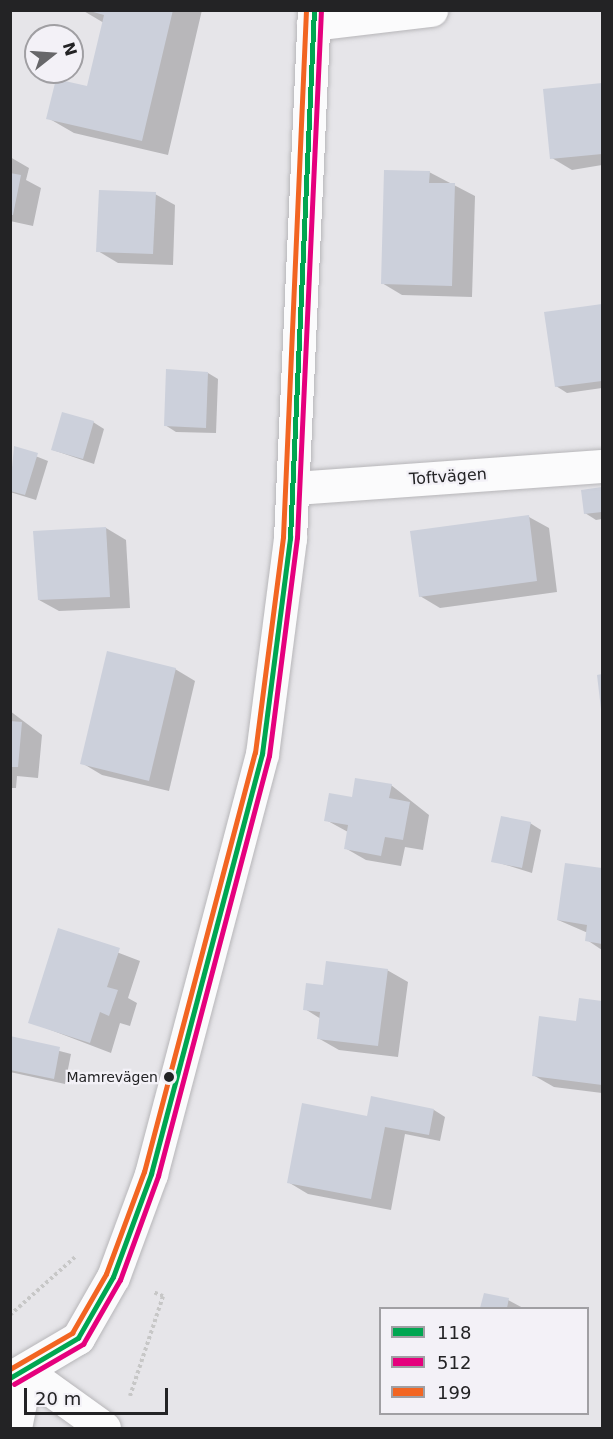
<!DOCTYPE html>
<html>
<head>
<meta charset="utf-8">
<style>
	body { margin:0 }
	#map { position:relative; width:613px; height:1439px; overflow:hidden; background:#e6e5e9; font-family:"DejaVu Sans",sans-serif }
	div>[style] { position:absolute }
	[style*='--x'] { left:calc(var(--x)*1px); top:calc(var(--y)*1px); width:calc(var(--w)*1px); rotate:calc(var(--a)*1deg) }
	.shadow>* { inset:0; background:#0003 }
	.building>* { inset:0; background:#ccd0db }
	.path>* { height:4px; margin-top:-2px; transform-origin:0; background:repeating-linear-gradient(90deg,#c7c7c7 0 3px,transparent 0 6px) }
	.roads { filter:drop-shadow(0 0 2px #b7b6b9) drop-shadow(0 0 2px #b7b6b9) }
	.street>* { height:33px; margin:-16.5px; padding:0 16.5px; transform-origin:16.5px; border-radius:16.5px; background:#fbfbfc }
	.bus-1>* { height:4.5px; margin:-2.25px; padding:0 2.25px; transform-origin:2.25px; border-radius:2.25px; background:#00a651 }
	.bus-2>* { height:4.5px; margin:-2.25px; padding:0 2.25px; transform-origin:2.25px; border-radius:2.25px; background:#e5007d }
	.bus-3>* { height:4.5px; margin:-2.25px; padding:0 2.25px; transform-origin:2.25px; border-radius:2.25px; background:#f26522 }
	.dots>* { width:16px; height:16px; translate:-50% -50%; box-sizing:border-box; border:3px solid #f3f1f7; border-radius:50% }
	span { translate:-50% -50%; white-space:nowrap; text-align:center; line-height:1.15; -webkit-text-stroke:4.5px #f3f1f7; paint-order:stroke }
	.bus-label { font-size:14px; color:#232325 }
	.right { translate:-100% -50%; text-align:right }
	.street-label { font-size:16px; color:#232325 }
	.frame { position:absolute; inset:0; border:12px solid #232325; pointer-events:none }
	.legend { position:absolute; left:379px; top:1307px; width:210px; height:108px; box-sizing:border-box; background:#f3f1f7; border:2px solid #a09fa3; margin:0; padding:8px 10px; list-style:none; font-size:18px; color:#232325 }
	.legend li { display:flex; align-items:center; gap:12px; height:30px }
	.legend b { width:30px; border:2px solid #a09fa3 }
	.north { position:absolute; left:24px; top:24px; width:60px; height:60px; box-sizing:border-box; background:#f3f1f7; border:2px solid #a09fa3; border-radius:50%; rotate:73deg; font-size:16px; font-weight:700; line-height:24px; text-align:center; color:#232325 }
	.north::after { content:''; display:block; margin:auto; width:21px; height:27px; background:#67676a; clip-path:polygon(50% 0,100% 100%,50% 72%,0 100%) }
	.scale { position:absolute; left:24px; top:1388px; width:144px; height:27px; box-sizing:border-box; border:3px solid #232325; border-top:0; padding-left:8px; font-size:18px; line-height:21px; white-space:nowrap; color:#232325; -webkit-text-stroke:4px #f3f1f7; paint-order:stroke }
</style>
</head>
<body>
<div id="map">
	<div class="shadow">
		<i style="clip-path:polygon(82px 10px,202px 10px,168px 155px,74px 133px,48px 118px,88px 88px,104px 23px)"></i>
		<i style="clip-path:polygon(602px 84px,602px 165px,572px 170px,552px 158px,545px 90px)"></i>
		<i style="clip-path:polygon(10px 157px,29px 168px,26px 180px,41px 188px,33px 226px,10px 221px)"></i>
		<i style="clip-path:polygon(429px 172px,475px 196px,472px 297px,402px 295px,382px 283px)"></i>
		<i style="clip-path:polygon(155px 194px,175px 205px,173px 265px,118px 263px,98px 251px)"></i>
		<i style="clip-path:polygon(602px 306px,602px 388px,567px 393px,556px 386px,546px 313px)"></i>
		<i style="clip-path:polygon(208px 373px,218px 379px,216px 433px,176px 432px,165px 425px)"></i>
		<i style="clip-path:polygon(93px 422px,104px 429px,94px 464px,53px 450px)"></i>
		<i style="clip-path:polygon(15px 448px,48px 461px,36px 500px,10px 492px)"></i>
		<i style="clip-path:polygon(602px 489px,602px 519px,596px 520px,585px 513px,582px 492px)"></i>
		<i style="clip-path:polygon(529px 517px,549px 528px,557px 592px,440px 608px,420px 596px)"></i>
		<i style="clip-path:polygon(106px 528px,126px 540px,130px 608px,59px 611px,39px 600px)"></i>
		<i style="clip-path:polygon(175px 669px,195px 681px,169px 791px,102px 775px,82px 763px)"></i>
		<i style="clip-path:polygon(10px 711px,42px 735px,38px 778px,17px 776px,16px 788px,10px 788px)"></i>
		<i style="clip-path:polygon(391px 785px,429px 815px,423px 850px,405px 847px,401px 866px,366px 860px,345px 848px,348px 832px,326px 820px,353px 799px)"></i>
		<i style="clip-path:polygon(530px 823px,541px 830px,532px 873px,493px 861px)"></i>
		<i style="clip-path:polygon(566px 865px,602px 870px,602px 950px,587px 940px,588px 933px,558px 920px)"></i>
		<i style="clip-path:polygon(59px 930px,140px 961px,128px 998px,137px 1003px,130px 1026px,120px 1023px,111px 1053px,30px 1022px)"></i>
		<i style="clip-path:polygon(387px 970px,408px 982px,398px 1057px,339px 1050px,318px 1038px,321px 1019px,305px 1009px,324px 987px)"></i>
		<i style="clip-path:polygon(580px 1000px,602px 1002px,602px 1093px,554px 1087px,533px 1075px,577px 1022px)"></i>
		<i style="clip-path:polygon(10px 1038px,71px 1054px,65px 1084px,10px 1072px)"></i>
		<i style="clip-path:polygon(434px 1110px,445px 1117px,440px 1141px,405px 1134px,391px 1210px,308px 1194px,288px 1182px,375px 1119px)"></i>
		<i style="clip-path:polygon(485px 1295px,508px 1300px,523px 1308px,482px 1308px)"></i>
	</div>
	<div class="building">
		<i style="clip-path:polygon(86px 10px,173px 10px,142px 141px,46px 119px,56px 79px,87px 86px,104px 15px)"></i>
		<i style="clip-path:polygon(602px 83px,602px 154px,550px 159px,543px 89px)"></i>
		<i style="clip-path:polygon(384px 170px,430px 171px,429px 183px,455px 183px,452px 286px,381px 284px)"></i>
		<i style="clip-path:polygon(10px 173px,21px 175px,13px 215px,10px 215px)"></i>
		<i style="clip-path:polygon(99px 190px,156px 192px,153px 254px,96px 252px)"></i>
		<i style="clip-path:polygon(602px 304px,602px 381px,555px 387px,544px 312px)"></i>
		<i style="clip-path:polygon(166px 369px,208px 372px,206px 428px,164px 426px)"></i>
		<i style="clip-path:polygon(62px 412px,94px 421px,83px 459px,51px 450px)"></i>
		<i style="clip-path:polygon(14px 446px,38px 453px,25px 495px,10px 491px)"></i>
		<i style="clip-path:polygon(602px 487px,602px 512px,584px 514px,581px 490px)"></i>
		<i style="clip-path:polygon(529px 515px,537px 581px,419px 597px,410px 531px)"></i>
		<i style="clip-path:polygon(106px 527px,110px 597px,38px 600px,33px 531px)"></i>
		<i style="clip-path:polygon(107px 651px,176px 668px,149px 781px,80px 764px)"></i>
		<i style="clip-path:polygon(602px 674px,602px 709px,601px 709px,597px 675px)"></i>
		<i style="clip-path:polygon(10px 721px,22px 722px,18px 767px,10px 767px)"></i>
		<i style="clip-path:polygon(355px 778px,392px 784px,389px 798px,410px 802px,403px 840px,385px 837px,381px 856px,344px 849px,348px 825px,324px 821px,329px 793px,352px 797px)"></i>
		<i style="clip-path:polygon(501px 816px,531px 822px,522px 868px,491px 862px)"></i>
		<i style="clip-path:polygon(565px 863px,602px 868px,602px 944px,585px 941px,587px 925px,557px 920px)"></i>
		<i style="clip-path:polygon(58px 928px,120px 948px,107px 987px,118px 990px,109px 1016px,100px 1012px,90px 1043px,28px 1023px)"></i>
		<i style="clip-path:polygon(326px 961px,388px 969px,378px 1046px,317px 1039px,320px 1012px,303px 1010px,306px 983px,323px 985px)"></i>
		<i style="clip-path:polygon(579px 998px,602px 1001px,602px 1085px,532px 1076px,539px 1016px,576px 1021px)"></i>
		<i style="clip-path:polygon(10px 1036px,60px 1047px,54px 1079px,10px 1070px)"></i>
		<i style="clip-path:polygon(371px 1096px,434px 1109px,429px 1135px,385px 1127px,371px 1199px,287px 1183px,302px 1103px,367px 1116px)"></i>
		<i style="clip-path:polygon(484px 1293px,509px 1298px,507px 1308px,480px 1308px)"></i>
	</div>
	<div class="path">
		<i style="--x:10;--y:1315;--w:87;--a:-41.7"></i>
		<i style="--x:130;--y:1396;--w:105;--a:-71.7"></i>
		<i style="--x:163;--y:1296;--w:11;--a:-158"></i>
	</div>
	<div class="roads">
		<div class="street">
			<i style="--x:313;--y:24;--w:119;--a:-6.8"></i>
			<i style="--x:294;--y:488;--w:309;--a:-4.1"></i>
			<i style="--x:26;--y:1372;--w:96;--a:35.7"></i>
			<i style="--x:10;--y:1378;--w:79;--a:-30.5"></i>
			<i style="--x:78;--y:1338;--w:70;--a:-60.2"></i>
			<i style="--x:113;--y:1277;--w:110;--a:-69.7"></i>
			<i style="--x:151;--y:1174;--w:434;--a:-75.2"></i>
			<i style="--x:262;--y:754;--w:218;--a:-82.6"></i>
			<i style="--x:290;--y:538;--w:529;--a:-87.4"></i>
			<i style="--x:15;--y:1428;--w:57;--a:-78.9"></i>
		</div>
	</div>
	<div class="bus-1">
		<i style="--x:10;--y:1378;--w:79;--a:-30.5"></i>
		<i style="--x:78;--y:1338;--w:70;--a:-60.2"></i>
		<i style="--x:113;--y:1277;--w:110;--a:-69.7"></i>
		<i style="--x:151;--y:1174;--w:434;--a:-75.2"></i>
		<i style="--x:262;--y:754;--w:218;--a:-82.6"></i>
		<i style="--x:290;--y:538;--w:529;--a:-87.4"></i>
	</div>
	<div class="bus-2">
		<i style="--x:14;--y:1384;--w:80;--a:-30.1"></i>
		<i style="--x:83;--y:1344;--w:74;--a:-60"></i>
		<i style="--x:120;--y:1280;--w:111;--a:-69.9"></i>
		<i style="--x:158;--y:1176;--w:434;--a:-75.2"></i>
		<i style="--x:269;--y:756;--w:220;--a:-82.7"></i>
		<i style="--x:297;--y:538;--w:529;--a:-87.4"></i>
	</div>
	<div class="bus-3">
		<i style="--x:10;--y:1369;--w:72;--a:-30.1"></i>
		<i style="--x:72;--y:1333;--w:68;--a:-60"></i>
		<i style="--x:106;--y:1274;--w:109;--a:-69.6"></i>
		<i style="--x:144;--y:1172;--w:433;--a:-75.2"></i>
		<i style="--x:255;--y:753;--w:218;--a:-82.6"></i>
		<i style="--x:283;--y:537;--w:528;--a:-87.5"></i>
	</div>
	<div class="dots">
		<i style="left:169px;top:1077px;background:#232325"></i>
	</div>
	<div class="bus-label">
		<span class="right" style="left:158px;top:1077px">Mamrevägen</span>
	</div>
	<div class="street-label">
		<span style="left:448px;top:477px;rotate:-4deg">Toftvägen</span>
	</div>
	<div class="frame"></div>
	<ul class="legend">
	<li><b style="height:8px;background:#00a651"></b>118</li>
	<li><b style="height:8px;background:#e5007d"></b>512</li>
	<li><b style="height:8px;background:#f26522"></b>199</li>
	</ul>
	<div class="north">N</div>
	<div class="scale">20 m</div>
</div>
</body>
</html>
